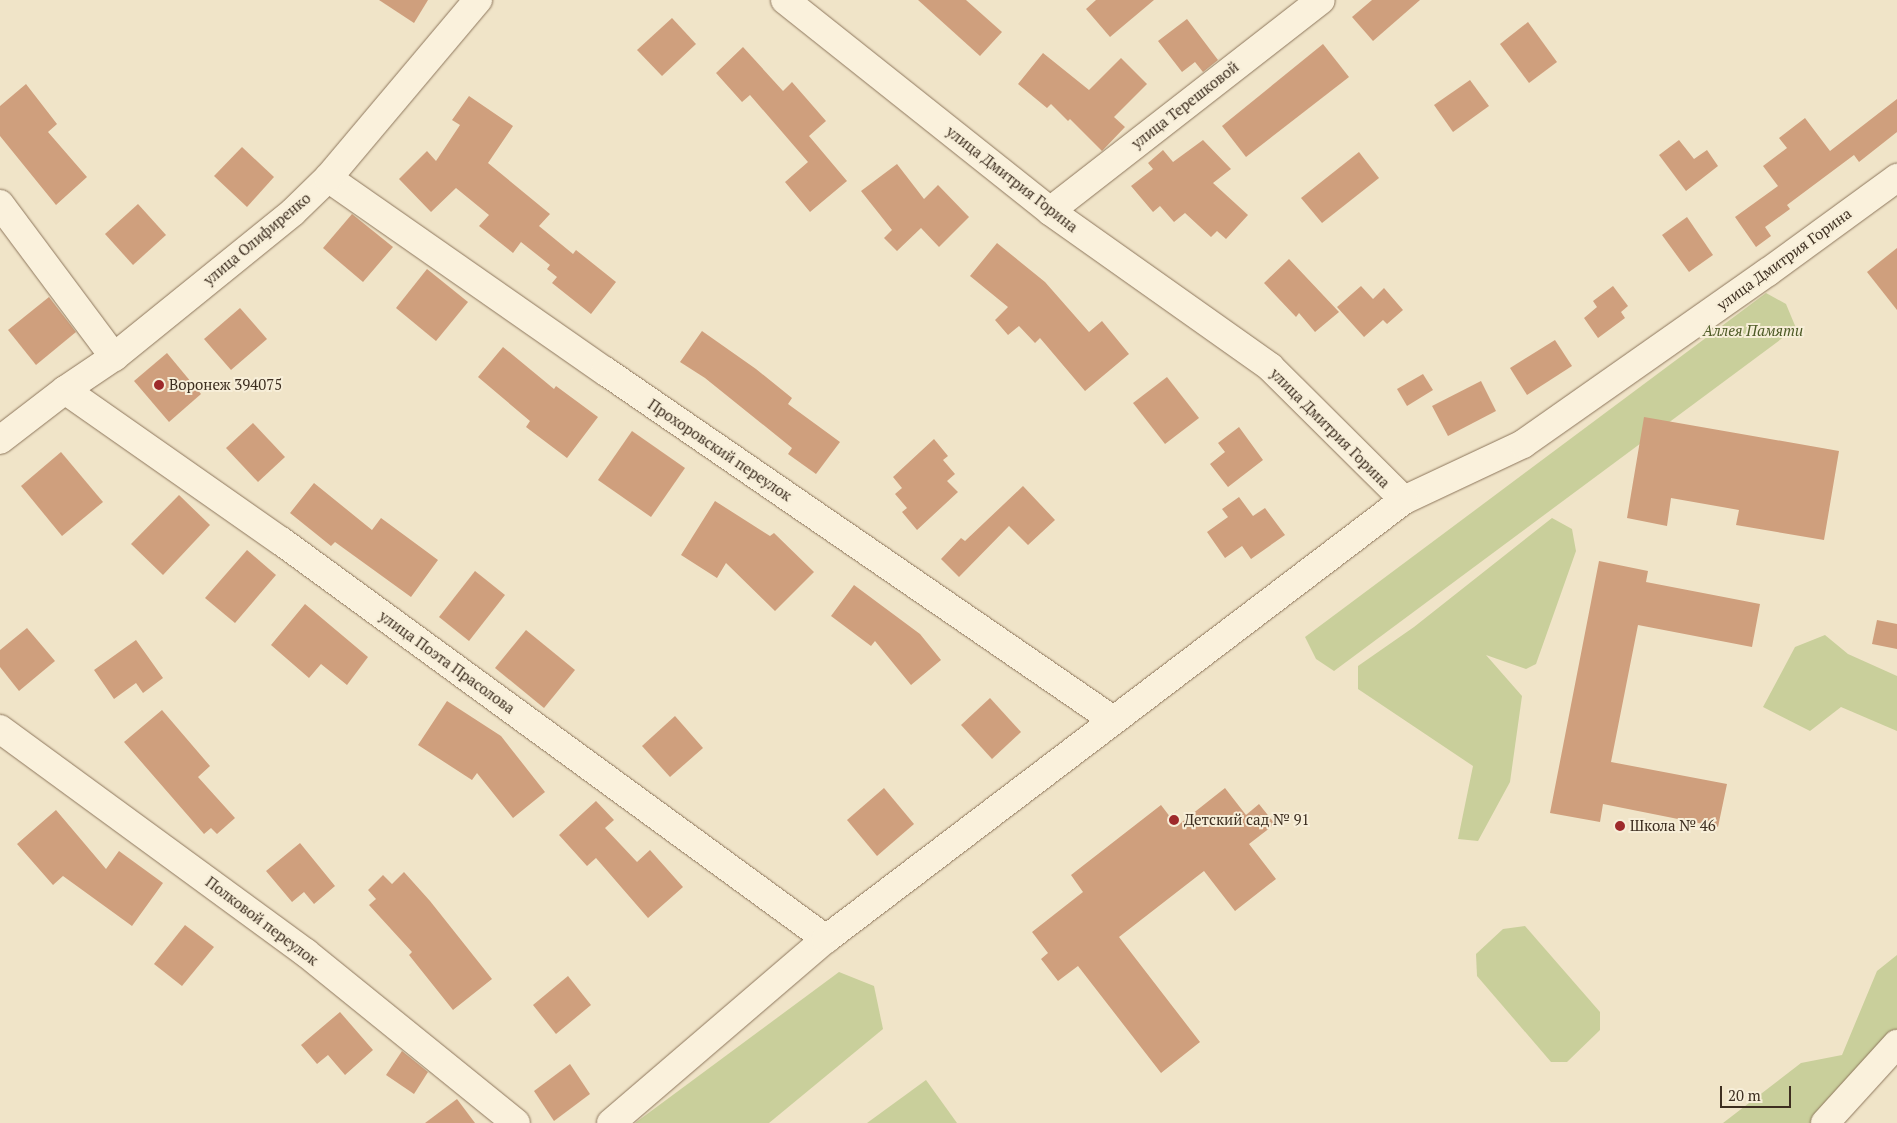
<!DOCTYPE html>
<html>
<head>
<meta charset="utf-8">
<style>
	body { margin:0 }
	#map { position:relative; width:1897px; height:1123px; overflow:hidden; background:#f0e4c8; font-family:"PT Serif",serif }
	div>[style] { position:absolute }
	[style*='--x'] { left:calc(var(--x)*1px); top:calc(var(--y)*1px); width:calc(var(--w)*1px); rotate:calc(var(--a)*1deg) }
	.green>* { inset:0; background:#c9cf9b }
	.building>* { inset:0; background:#cf9f7d }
	.roads { filter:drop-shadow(0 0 1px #8d765c) drop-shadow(0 0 1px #8d765c) }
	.minor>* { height:28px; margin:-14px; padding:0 14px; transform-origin:14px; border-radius:14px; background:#faf1dc }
	.dots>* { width:14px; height:14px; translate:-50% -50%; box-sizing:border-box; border:2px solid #f7eed8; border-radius:50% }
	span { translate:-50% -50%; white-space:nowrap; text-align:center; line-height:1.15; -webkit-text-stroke:4px #f7eed8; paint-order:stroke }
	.street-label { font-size:15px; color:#3d2e20 }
	.park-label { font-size:15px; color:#4d5a26; font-style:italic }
	.poi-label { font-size:15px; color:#3d2e20 }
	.left { translate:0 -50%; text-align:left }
	.scale { position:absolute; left:1720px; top:1086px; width:71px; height:22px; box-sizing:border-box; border:2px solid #3d2e20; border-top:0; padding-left:6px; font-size:15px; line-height:18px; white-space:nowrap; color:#3d2e20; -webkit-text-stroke:4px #f7eed8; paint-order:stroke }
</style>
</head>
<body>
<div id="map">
	<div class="green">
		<i style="clip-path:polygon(1766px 293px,1786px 304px,1796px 328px,1334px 671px,1316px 659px,1305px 637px)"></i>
		<i style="clip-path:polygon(1552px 518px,1572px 529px,1576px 551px,1536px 664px,1526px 669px,1486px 655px,1522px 696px,1510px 782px,1478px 841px,1458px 839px,1473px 766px,1358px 689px,1358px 666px,1414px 627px)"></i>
		<i style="clip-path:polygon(1825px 635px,1848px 654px,1897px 676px,1897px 731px,1841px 707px,1810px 731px,1763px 707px,1795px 647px)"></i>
		<i style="clip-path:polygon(1525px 926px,1600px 1012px,1600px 1030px,1567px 1062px,1551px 1062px,1477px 976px,1476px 954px,1503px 929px)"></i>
		<i style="clip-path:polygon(1897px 955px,1897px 1064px,1828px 1123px,1723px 1123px,1801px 1063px,1842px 1055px,1877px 971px)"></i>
		<i style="clip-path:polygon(839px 972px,874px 986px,883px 1029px,769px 1123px,635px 1123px)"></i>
		<i style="clip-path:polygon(926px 1080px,957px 1123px,867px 1123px)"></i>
	</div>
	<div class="building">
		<i style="clip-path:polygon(379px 0,428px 0,414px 23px)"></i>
		<i style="clip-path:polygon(918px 0,966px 0,1002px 32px,980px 56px)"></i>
		<i style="clip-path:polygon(1096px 0,1154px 0,1110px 37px,1086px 9px)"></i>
		<i style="clip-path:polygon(1372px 0,1420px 0,1373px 41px,1352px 17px)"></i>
		<i style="clip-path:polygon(672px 18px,696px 44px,662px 76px,637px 50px)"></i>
		<i style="clip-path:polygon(1187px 19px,1218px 60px,1203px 72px,1195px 62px,1182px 72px,1158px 41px)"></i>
		<i style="clip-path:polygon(1528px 22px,1557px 62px,1529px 83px,1500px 44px)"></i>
		<i style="clip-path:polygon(1323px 44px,1349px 77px,1246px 157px,1222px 126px)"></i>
		<i style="clip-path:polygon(743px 47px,783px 91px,792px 82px,826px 121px,809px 136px,847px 181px,810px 212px,785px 182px,808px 162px,750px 95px,742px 102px,716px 73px)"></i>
		<i style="clip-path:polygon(1043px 53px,1089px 90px,1121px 58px,1147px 84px,1114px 117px,1125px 127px,1102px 151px,1070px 119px,1068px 121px,1051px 104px,1047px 108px,1018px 84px)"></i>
		<i style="clip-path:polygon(1470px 80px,1489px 106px,1453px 132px,1434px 105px)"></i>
		<i style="clip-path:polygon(26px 84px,57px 124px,48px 132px,87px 177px,56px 205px,0 136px,0 106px)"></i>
		<i style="clip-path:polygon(469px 96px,513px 126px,488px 163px,550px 214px,539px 226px,573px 254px,576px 250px,616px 282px,591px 314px,552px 283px,557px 277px,547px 269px,550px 265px,521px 242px,513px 253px,479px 226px,489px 215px,456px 188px,431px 212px,399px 179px,427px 151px,436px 161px,460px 125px,452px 120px)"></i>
		<i style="clip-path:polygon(1897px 99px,1897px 132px,1859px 162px,1854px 155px,1787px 205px,1790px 209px,1765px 227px,1771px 236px,1756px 247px,1735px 217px,1778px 186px,1763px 166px,1787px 148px,1779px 138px,1805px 118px,1830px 151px)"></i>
		<i style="clip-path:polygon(1203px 140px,1231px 169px,1213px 183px,1248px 215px,1226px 239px,1217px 231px,1211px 237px,1185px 213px,1174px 222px,1160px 206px,1153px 212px,1131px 186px,1153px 169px,1148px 163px,1163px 150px,1173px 162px)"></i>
		<i style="clip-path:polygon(1679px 140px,1694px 159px,1707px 150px,1718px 166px,1686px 191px,1659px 155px)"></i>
		<i style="clip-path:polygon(242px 147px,274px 177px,247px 207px,214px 176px)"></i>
		<i style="clip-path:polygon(1359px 152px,1379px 178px,1322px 223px,1301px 198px)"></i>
		<i style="clip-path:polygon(897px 164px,924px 199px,938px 185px,969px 217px,939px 247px,921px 228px,897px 251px,884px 238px,892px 230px,861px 191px)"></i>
		<i style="clip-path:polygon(138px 204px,166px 235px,133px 265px,105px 234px)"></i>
		<i style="clip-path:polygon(352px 214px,393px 247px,363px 282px,323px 248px)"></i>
		<i style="clip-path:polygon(1687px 217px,1713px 255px,1689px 272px,1662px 235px)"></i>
		<i style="clip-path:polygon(997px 243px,1045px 282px,1089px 332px,1102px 321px,1129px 354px,1085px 391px,1040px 338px,1035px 343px,1019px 326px,1008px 335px,995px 320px,1008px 307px,970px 276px)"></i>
		<i style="clip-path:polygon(1897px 248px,1897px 310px,1867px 272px)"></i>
		<i style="clip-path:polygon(1289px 259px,1339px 312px,1315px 332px,1299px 313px,1296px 317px,1264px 283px)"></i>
		<i style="clip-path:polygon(427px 269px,468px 302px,436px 341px,396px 308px)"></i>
		<i style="clip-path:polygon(1361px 286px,1373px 299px,1384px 288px,1403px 310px,1387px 324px,1383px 320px,1364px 337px,1337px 307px)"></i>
		<i style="clip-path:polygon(1613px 286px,1628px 306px,1621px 312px,1625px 318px,1598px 338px,1584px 318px,1597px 307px,1593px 301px)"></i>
		<i style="clip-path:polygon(49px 297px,76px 332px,36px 365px,8px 330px)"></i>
		<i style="clip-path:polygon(240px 308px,267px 339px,231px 370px,204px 339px)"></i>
		<i style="clip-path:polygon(702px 331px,756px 369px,792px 398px,788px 404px,840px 442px,816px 474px,788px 454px,792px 448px,705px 378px,680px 362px)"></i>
		<i style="clip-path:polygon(1555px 340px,1572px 366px,1527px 395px,1510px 368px)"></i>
		<i style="clip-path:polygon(503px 347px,554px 389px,556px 386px,598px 417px,567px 458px,526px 427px,530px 421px,478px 377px)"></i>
		<i style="clip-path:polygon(167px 353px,201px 394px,169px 422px,134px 381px)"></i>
		<i style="clip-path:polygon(1423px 374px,1433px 390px,1407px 406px,1397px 389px)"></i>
		<i style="clip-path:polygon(1167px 377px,1199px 418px,1165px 444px,1133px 403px)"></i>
		<i style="clip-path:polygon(1481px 381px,1496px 411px,1448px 436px,1432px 406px)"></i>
		<i style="clip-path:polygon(1644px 417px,1839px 451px,1824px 540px,1736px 525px,1739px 510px,1671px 498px,1667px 526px,1627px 518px)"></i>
		<i style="clip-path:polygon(253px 423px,285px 457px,258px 482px,226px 448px)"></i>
		<i style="clip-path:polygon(1239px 427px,1263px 460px,1228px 487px,1210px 464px,1225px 452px,1218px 443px)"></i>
		<i style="clip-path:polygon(632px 431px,685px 468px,651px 517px,598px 480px)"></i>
		<i style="clip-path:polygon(934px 439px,948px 456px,943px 460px,955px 474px,947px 481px,958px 492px,917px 530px,902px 512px,907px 508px,895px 494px,902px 488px,893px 477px)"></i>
		<i style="clip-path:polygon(61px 452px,103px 502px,62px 536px,21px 486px)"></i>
		<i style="clip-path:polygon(314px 483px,372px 530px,381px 518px,438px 560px,411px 597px,335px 542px,331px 546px,290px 513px)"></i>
		<i style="clip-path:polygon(1023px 486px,1055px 520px,1028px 545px,1009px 526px,959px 577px,941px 559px,961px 538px,965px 541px)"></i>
		<i style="clip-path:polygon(179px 495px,210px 525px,163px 575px,131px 544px)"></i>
		<i style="clip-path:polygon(1239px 497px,1253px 516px,1265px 508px,1285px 535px,1251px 559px,1242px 546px,1225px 558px,1207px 532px,1228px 517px,1222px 509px)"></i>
		<i style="clip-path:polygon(715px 501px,770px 536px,774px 533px,814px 572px,775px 611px,726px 563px,717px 578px,681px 555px)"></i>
		<i style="clip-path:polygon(247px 550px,276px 575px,235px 623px,205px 598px)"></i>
		<i style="clip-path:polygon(1599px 561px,1648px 571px,1646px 582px,1760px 604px,1752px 647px,1638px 625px,1611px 762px,1727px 784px,1718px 827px,1603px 804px,1600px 822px,1550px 813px)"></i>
		<i style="clip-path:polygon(475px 571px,505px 595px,469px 641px,439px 617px)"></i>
		<i style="clip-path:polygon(854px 585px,920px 634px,941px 660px,911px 685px,875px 641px,871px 646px,831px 616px)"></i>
		<i style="clip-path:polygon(305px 604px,368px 657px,347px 685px,321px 664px,309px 678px,271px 645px)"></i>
		<i style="clip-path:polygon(1877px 620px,1897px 624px,1897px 649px,1872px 644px)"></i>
		<i style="clip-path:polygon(27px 628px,55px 661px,19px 691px,0 667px,0 650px)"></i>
		<i style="clip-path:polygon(526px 630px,575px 670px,544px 708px,495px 668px)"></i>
		<i style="clip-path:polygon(136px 640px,163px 678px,143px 693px,136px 683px,114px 699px,94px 670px)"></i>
		<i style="clip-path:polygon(990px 698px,1021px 732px,992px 759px,961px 725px)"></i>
		<i style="clip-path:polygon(447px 701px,501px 736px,545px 792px,513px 818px,477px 773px,472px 780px,418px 745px)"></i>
		<i style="clip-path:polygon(162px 710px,210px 766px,198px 777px,235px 818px,217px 834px,211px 828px,204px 834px,124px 742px)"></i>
		<i style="clip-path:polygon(675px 716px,703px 748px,670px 777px,642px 746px)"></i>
		<i style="clip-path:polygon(884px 788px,914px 824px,877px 856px,847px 820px)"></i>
		<i style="clip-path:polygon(1225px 788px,1246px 815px,1259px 804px,1275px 824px,1249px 844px,1276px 879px,1235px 911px,1204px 871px,1119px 937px,1200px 1042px,1161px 1073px,1078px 966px,1058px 981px,1041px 959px,1048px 953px,1032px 932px,1083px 892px,1071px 875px,1161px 805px,1177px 826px)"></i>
		<i style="clip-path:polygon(596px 801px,614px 820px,605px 828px,637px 862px,650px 850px,683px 887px,648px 918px,596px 858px,587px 866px,559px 835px)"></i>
		<i style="clip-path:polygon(56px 810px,106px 869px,119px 851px,163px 883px,132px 926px,63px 876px,53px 885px,17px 844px)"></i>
		<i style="clip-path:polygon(300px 843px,335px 886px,314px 904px,304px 892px,292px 902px,266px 871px)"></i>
		<i style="clip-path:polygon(404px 872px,430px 901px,492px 979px,453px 1010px,409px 955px,412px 952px,369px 905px,376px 899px,368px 890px,383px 875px,392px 884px)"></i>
		<i style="clip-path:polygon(185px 925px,214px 947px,182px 986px,154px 964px)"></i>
		<i style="clip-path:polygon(568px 976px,591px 1005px,556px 1034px,533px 1005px)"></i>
		<i style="clip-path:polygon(340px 1012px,373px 1050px,345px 1075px,328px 1055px,317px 1064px,301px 1045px)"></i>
		<i style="clip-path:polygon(402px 1051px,428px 1072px,414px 1094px,386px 1075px)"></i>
		<i style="clip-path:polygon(570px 1064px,590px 1094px,554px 1121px,534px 1091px)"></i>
		<i style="clip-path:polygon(457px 1099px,475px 1123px,425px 1123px)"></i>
	</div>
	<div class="roads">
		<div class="minor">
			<i style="--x:785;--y:0;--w:339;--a:38.5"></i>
			<i style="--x:1050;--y:211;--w:270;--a:35.3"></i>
			<i style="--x:1270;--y:367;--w:189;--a:44.8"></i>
			<i style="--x:1404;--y:500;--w:132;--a:-25.2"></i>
			<i style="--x:1523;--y:444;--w:299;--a:-35.1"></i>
			<i style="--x:1768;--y:272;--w:160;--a:-36.1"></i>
			<i style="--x:328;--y:178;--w:338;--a:34.9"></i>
			<i style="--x:605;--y:371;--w:616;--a:34.49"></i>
			<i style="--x:0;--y:204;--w:191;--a:53.3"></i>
			<i style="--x:1050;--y:211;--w:343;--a:-37.9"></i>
			<i style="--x:65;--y:390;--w:264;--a:35"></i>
			<i style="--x:281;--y:541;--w:675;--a:36.14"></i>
			<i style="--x:0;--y:440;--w:82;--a:-37.6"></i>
			<i style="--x:65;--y:390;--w:59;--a:-34"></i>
			<i style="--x:114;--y:357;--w:230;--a:-39"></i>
			<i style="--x:293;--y:212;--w:49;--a:-44.2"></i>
			<i style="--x:328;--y:178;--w:233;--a:-49.9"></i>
			<i style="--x:0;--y:729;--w:379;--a:36.2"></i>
			<i style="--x:306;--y:953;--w:270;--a:39"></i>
			<i style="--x:611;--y:1123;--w:283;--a:-40.6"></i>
			<i style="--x:826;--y:939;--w:726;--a:-37.22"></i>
			<i style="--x:1825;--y:1123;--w:107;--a:-47.7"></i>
		</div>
	</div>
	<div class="dots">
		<i style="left:159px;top:385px;background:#9e2a2b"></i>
		<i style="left:1174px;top:820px;background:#9e2a2b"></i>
		<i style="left:1620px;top:826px;background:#9e2a2b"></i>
	</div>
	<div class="street-label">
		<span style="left:1185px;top:105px;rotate:-38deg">улица Терешковой</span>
		<span style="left:1012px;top:179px;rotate:38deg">улица Дмитрия Горина</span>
		<span style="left:257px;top:239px;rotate:-40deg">улица Олифиренко</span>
		<span style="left:1784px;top:259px;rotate:-36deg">улица Дмитрия Горина</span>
		<span style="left:1330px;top:428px;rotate:45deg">улица Дмитрия Горина</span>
		<span style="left:720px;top:450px;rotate:34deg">Прохоровский переулок</span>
		<span style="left:447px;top:662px;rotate:36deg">улица Поэта Прасолова</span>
		<span style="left:262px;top:921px;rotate:37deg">Полковой переулок</span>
	</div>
	<div class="park-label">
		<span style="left:1753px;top:331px">Аллея Памяти</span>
	</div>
	<div class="poi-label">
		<span class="left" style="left:169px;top:385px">Воронеж 394075</span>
		<span class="left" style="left:1184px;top:820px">Детский сад № 91</span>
		<span class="left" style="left:1630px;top:826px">Школа № 46</span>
	</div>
	<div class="scale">20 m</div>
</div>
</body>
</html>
